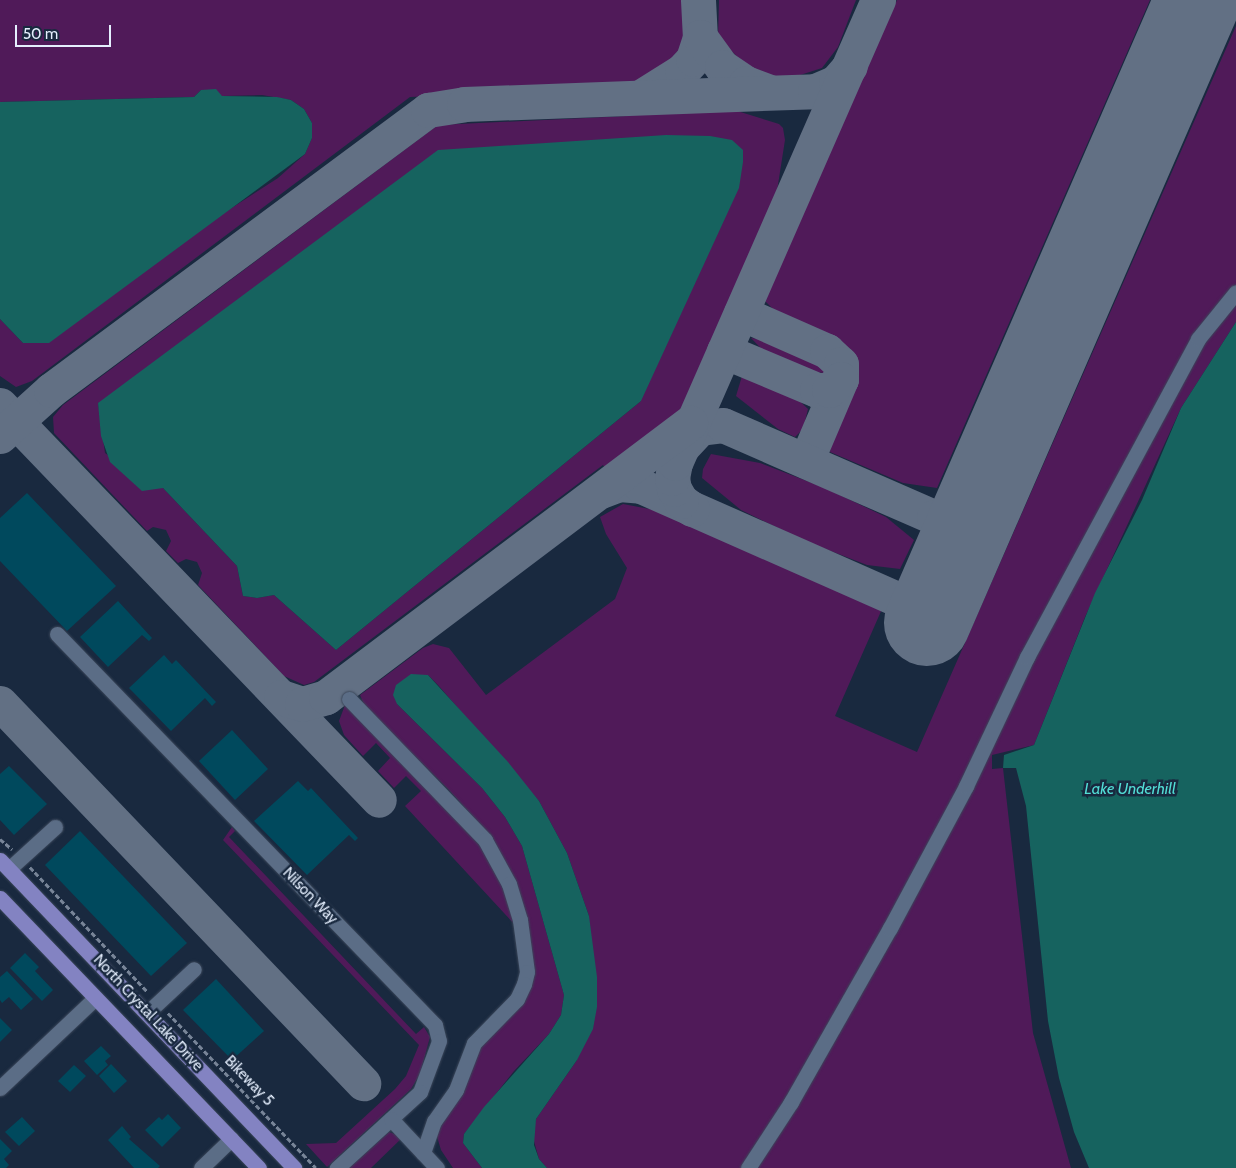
<!DOCTYPE html>
<html>
<head>
<meta charset="utf-8">
<style>
	body { margin:0 }
	#map { position:relative; width:1236px; height:1168px; overflow:hidden; background:#19293f; font-family:Cabin,sans-serif }
	div>[style] { position:absolute }
	[style*='--x'] { left:calc(var(--x)*1px); top:calc(var(--y)*1px); width:calc(var(--w)*1px); rotate:calc(var(--a)*1deg) }
	.green>* { inset:0; background:#501a59 }
	.water>* { inset:0; background:#16635f }
	.taxiway>* { height:35px; margin:-17.5px; padding:0 17.5px; transform-origin:17.5px; border-radius:17.5px; background:#627084 }
	.runway>* { height:86px; margin:-43px; padding:0 43px; transform-origin:43px; border-radius:43px; background:#627084 }
	.building>* { inset:0; background:#00495d }
	.path>* { height:2.5px; margin-top:-1.25px; transform-origin:0; background:repeating-linear-gradient(90deg,#788598 0 5px,transparent 0 7.5px) }
	.roads { filter:drop-shadow(0 0 1px #3a4659) drop-shadow(0 0 1px #3a4659) }
	.minor>* { height:15px; margin:-7.5px; padding:0 7.5px; transform-origin:7.5px; border-radius:7.5px; background:#5b6d86 }
	.major>* { height:15px; margin:-7.5px; padding:0 7.5px; transform-origin:7.5px; border-radius:7.5px; background:#8383c2 }
	span { translate:-50% -50%; white-space:nowrap; text-align:center; line-height:1.15; -webkit-text-stroke:5px #19293f; paint-order:stroke }
	.street-label { font-size:15px; color:#e5effe }
	.water-label { font-size:16px; color:#52ddd6; font-style:italic }
	.scale { position:absolute; left:15px; top:25px; width:96px; height:22px; box-sizing:border-box; border:2px solid #e5effe; border-top:0; padding-left:6px; font-size:15px; line-height:18px; white-space:nowrap; color:#e5effe; -webkit-text-stroke:4px #19293f; paint-order:stroke }
</style>
</head>
<body>
<div id="map">
	<div class="green">
		<i style="clip-path:polygon(0 0,682px 0,684px 44px,665px 66px,624px 88px,410px 97px,32px 381px,16px 387px,0 376px,0 319px,23px 343px,278px 178px,305px 154px,312px 138px,312px 123px,304px 109px,291px 100px,262px 95px,222px 96px,201px 90px,194px 97px,0 102px)"></i>
		<i style="clip-path:polygon(719px 0,856px 0,838px 47px,822px 68px,794px 77px,768px 79px,746px 66px,718px 37px)"></i>
		<i style="clip-path:polygon(897px 0,1150px 0,937px 488px,903px 483px,830px 452px,834px 421px,849px 377px,846px 358px,834px 345px,785px 321px,764px 300px)"></i>
		<i style="clip-path:polygon(1236px 26px,1236px 287px,1206px 320px,932px 844px,817px 1052px,743px 1168px,547px 1168px,539px 1159px,532px 1134px,536px 1119px,577px 1060px,589px 916px,567px 853px,539px 801px,438px 685px,428px 675px,397px 704px,482px 788px,505px 817px,522px 846px,564px 995px,561px 1015px,549px 1034px,514px 1071px,464px 1134px,463px 1143px,482px 1168px,453px 1168px,441px 1150px,435px 1130px,480px 1044px,532px 981px,487px 832px,448px 789px,365px 707px,360px 695px,423px 648px,433px 644px,449px 648px,486px 695px,615px 599px,627px 568px,606px 534px,600px 517px,623px 504px,660px 511px,882px 609px,835px 716px,917px 752px)"></i>
		<i style="clip-path:polygon(evenodd,677px 109px,734px 110px,779px 124px,783px 128px,785px 140px,777px 191px,680px 411px,607px 471px,603px 465px,314px 682px,304px 685px,284px 676px,198px 585px,202px 573px,197px 562px,186px 559px,178px 563px,166px 551px,171px 541px,166px 530px,153px 527px,147px 531px,54px 433px,53px 417px,63px 405px,438px 125px,627px 116px,627px 110px,677px 109px,641px 401px,336px 650px,274px 595px,257px 598px,243px 596px,237px 566px,163px 488px,152px 488px,105px 453px,98px 403px,641px 401px)"></i>
		<i style="clip-path:polygon(1236px 301px,1236px 322px,1181px 408px,1085px 617px,1034px 745px,992px 755px,992px 769px,1003px 768px,1033px 1033px,1071px 1168px,753px 1168px,1203px 344px)"></i>
		<i style="clip-path:polygon(751px 338px,783px 342px,802px 350px,825px 370px,824px 373px,794px 370px,772px 360px)"></i>
		<i style="clip-path:polygon(742px 376px,761px 377px,785px 387px,808px 409px,803px 429px,795px 437px,778px 429px,736px 396px)"></i>
		<i style="clip-path:polygon(711px 454px,760px 463px,825px 488px,886px 517px,914px 540px,900px 569px,867px 565px,805px 541px,741px 510px,702px 478px,703px 469px)"></i>
		<i style="clip-path:polygon(345px 705px,461px 823px,484px 850px,501px 882px,515px 925px,405px 806px,421px 791px,406px 776px,394px 788px,378px 771px,390px 758px,376px 743px,363px 756px,344px 735px,339px 721px)"></i>
		<i style="clip-path:polygon(232px 827px,235px 831px,229px 837px,416px 1034px,424px 1027px,430px 1037px,420px 1074px,411px 1089px,327px 1167px,306px 1144px,336px 1143px,395px 1089px,406px 1076px,419px 1045px,223px 840px)"></i>
		<i style="clip-path:polygon(389px 1132px,403px 1137px,371px 1168px,349px 1168px)"></i>
	</div>
	<div class="water">
		<i style="clip-path:polygon(216px 89px,222px 96px,277px 97px,291px 100px,304px 109px,312px 123px,312px 138px,305px 154px,49px 343px,23px 343px,0 319px,0 102px,194px 97px,201px 90px)"></i>
		<i style="clip-path:polygon(666px 135px,710px 136px,732px 140px,743px 150px,743px 162px,739px 188px,641px 401px,336px 650px,274px 595px,257px 598px,243px 596px,237px 566px,163px 488px,142px 491px,110px 462px,101px 436px,98px 403px,438px 150px)"></i>
		<i style="clip-path:polygon(1236px 322px,1236px 1168px,1089px 1168px,1074px 1132px,1059px 1078px,1048px 1021px,1026px 806px,1016px 768px,1003px 768px,1004px 755px,1034px 745px,1095px 593px,1142px 500px,1181px 408px)"></i>
		<i style="clip-path:polygon(411px 674px,428px 675px,508px 762px,539px 801px,567px 853px,589px 916px,597px 977px,597px 1007px,593px 1029px,577px 1060px,536px 1119px,534px 1145px,539px 1159px,547px 1168px,482px 1168px,463px 1143px,464px 1134px,484px 1107px,549px 1034px,561px 1015px,564px 995px,522px 846px,505px 817px,482px 788px,397px 704px,393px 695px,396px 685px)"></i>
	</div>
	<div class="taxiway">
		<i style="--x:698;--y:0;--w:37;--a:87"></i>
		<i style="--x:642;--y:96;--w:47;--a:-32"></i>
		<i style="--x:682;--y:71;--w:16;--a:-47"></i>
		<i style="--x:693;--y:59;--w:23;--a:-72"></i>
		<i style="--x:700;--y:37;--w:37;--a:54"></i>
		<i style="--x:722;--y:67;--w:29;--a:34"></i>
		<i style="--x:746;--y:83;--w:25;--a:21"></i>
		<i style="--x:741;--y:313;--w:94;--a:23.8"></i>
		<i style="--x:827;--y:351;--w:19;--a:43"></i>
		<i style="--x:841;--y:364;--w:15;--a:90"></i>
		<i style="--x:841;--y:379;--w:89;--a:113.1"></i>
		<i style="--x:724;--y:351;--w:101;--a:22.8"></i>
		<i style="--x:817;--y:390;--w:12;--a:0"></i>
		<i style="--x:829;--y:390;--w:16;--a:-43"></i>
		<i style="--x:0;--y:405;--w:547;--a:46.18"></i>
		<i style="--x:0;--y:436;--w:69;--a:-42"></i>
		<i style="--x:51;--y:390;--w:470;--a:-36.6"></i>
		<i style="--x:428;--y:110;--w:36;--a:-9"></i>
		<i style="--x:464;--y:104;--w:351;--a:-2.1"></i>
		<i style="--x:815;--y:91;--w:23;--a:-23"></i>
		<i style="--x:836;--y:82;--w:21;--a:-49"></i>
		<i style="--x:682;--y:447;--w:26;--a:-47"></i>
		<i style="--x:700;--y:428;--w:23;--a:-7"></i>
		<i style="--x:723;--y:425;--w:230;--a:23.6"></i>
		<i style="--x:934;--y:517;--w:23;--a:0"></i>
		<i style="--x:957;--y:517;--w:29;--a:-36"></i>
		<i style="--x:601;--y:491;--w:19;--a:-21"></i>
		<i style="--x:619;--y:484;--w:22;--a:5"></i>
		<i style="--x:641;--y:486;--w:317;--a:23.8"></i>
		<i style="--x:692;--y:509;--w:14;--a:-144"></i>
		<i style="--x:681;--y:501;--w:14;--a:-120"></i>
		<i style="--x:674;--y:489;--w:11;--a:-100"></i>
		<i style="--x:672;--y:478;--w:15;--a:-79"></i>
		<i style="--x:675;--y:463;--w:506;--a:-66.33"></i>
		<i style="--x:281;--y:697;--w:22;--a:18"></i>
		<i style="--x:302;--y:704;--w:25;--a:-16"></i>
		<i style="--x:326;--y:697;--w:456;--a:-37"></i>
		<i style="--x:0;--y:703;--w:526;--a:46.31"></i>
	</div>
	<div class="runway">
		<i style="--x:927;--y:623;--w:679;--a:-66.49"></i>
	</div>
	<div class="building">
		<i style="clip-path:polygon(27px 493px,116px 586px,67px 631px,0 561px,0 518px)"></i>
		<i style="clip-path:polygon(118px 601px,152px 638px,149px 641px,142px 635px,108px 667px,80px 637px)"></i>
		<i style="clip-path:polygon(164px 655px,172px 664px,176px 660px,216px 702px,212px 706px,205px 698px,171px 731px,129px 688px)"></i>
		<i style="clip-path:polygon(232px 730px,268px 769px,235px 800px,199px 761px)"></i>
		<i style="clip-path:polygon(9px 766px,47px 804px,14px 835px,0 820px,0 774px)"></i>
		<i style="clip-path:polygon(298px 781px,308px 791px,311px 788px,358px 838px,355px 841px,349px 835px,307px 875px,254px 821px)"></i>
		<i style="clip-path:polygon(80px 831px,187px 943px,151px 976px,45px 865px)"></i>
		<i style="clip-path:polygon(25px 953px,39px 967px,35px 971px,53px 990px,42px 1001px,10px 968px)"></i>
		<i style="clip-path:polygon(7px 971px,33px 999px,21px 1010px,9px 997px,2px 1003px,0 1000px,0 977px)"></i>
		<i style="clip-path:polygon(216px 979px,264px 1031px,232px 1060px,183px 1010px)"></i>
		<i style="clip-path:polygon(0 1018px,12px 1030px,0 1042px)"></i>
		<i style="clip-path:polygon(101px 1046px,111px 1056px,105px 1061px,108px 1065px,97px 1075px,84px 1061px)"></i>
		<i style="clip-path:polygon(111px 1064px,127px 1081px,114px 1093px,99px 1076px)"></i>
		<i style="clip-path:polygon(74px 1065px,86px 1076px,70px 1092px,58px 1081px)"></i>
		<i style="clip-path:polygon(168px 1114px,181px 1128px,162px 1147px,145px 1130px,159px 1117px,162px 1120px)"></i>
		<i style="clip-path:polygon(22px 1117px,35px 1131px,19px 1146px,5px 1132px)"></i>
		<i style="clip-path:polygon(122px 1126px,131px 1137px,129px 1139px,160px 1166px,158px 1168px,134px 1168px,108px 1140px)"></i>
		<i style="clip-path:polygon(0 1139px,12px 1151px,4px 1159px,9px 1165px,6px 1168px,0 1168px)"></i>
	</div>
	<div class="path">
		<i style="--x:0;--y:839;--w:16;--a:40"></i>
		<i style="--x:30;--y:867;--w:172;--a:46.7"></i>
		<i style="--x:168;--y:1013;--w:214;--a:46.3"></i>
	</div>
	<div class="roads">
		<div class="minor">
			<i style="--x:57;--y:634;--w:544;--a:45.97"></i>
			<i style="--x:435;--y:1025;--w:16;--a:76"></i>
			<i style="--x:439;--y:1041;--w:54;--a:110.4"></i>
			<i style="--x:420;--y:1092;--w:113;--a:137.5"></i>
			<i style="--x:349;--y:699;--w:196;--a:46"></i>
			<i style="--x:485;--y:840;--w:50;--a:61.4"></i>
			<i style="--x:509;--y:884;--w:38;--a:73"></i>
			<i style="--x:520;--y:920;--w:52;--a:82.3"></i>
			<i style="--x:527;--y:972;--w:12;--a:104"></i>
			<i style="--x:524;--y:984;--w:17;--a:115"></i>
			<i style="--x:517;--y:999;--w:62;--a:134.3"></i>
			<i style="--x:474;--y:1043;--w:50;--a:111"></i>
			<i style="--x:456;--y:1090;--w:38;--a:125"></i>
			<i style="--x:434;--y:1121;--w:34;--a:109"></i>
			<i style="--x:10;--y:868;--w:61;--a:-42.3"></i>
			<i style="--x:147;--y:1013;--w:64;--a:-43.1"></i>
			<i style="--x:0;--y:1088;--w:129;--a:-43.4"></i>
			<i style="--x:391;--y:1119;--w:67;--a:46.8"></i>
			<i style="--x:201;--y:1168;--w:42;--a:-44"></i>
			<i style="--x:748;--y:1168;--w:79;--a:-56.9"></i>
			<i style="--x:791;--y:1102;--w:200;--a:-60.4"></i>
			<i style="--x:890;--y:928;--w:161;--a:-61.8"></i>
			<i style="--x:966;--y:786;--w:143;--a:-64.7"></i>
			<i style="--x:1027;--y:657;--w:361;--a:-61.7"></i>
			<i style="--x:1198;--y:339;--w:60;--a:-51"></i>
		</div>
		<div class="major">
			<i style="--x:0;--y:860;--w:426;--a:46.3"></i>
			<i style="--x:0;--y:898;--w:374;--a:46.2"></i>
		</div>
	</div>
	<div class="street-label">
		<span style="left:310px;top:896px;rotate:46deg">Nilson Way</span>
		<span style="left:148px;top:1013px;rotate:47deg">North Crystal Lake Drive</span>
		<span style="left:249px;top:1081px;rotate:46deg">Bikeway 5</span>
	</div>
	<div class="water-label">
		<span style="left:1130px;top:789px">Lake Underhill</span>
	</div>
	<div class="scale">50 m</div>
</div>
</body>
</html>
